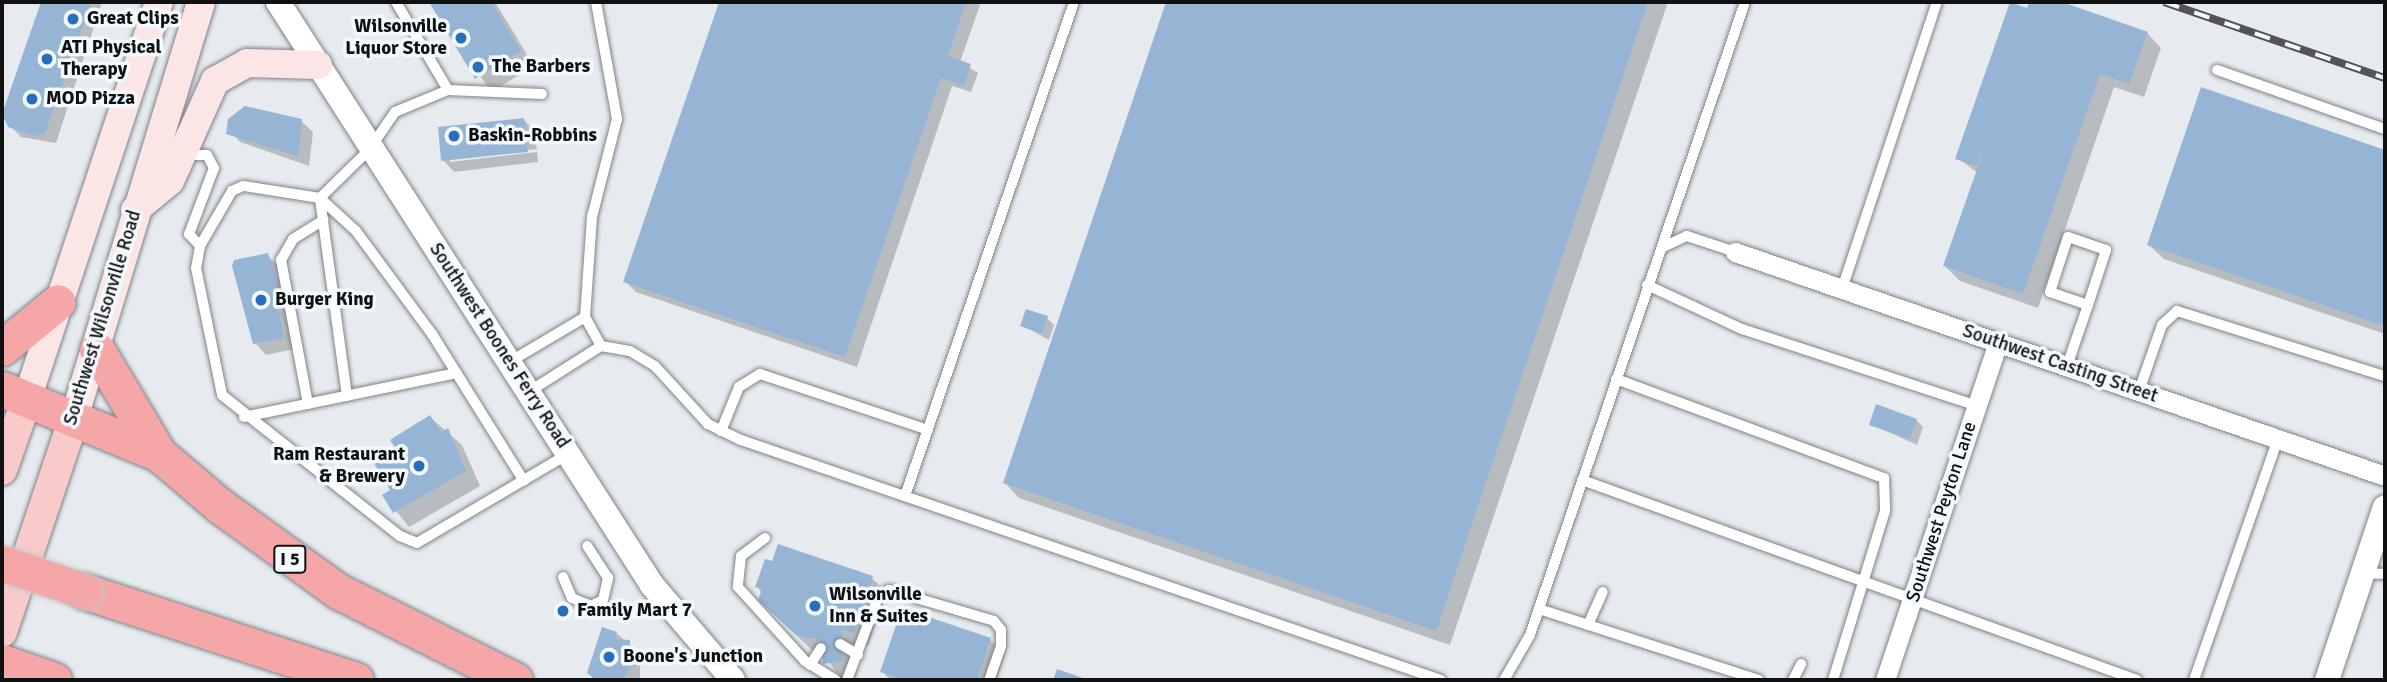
<!DOCTYPE html>
<html>
<head>
<meta charset="utf-8">
<style>
	body { margin:0 }
	#map { position:relative; width:2387px; height:682px; overflow:hidden; background:#e7ebf0; font-family:Signika,sans-serif }
	div>[style] { position:absolute }
	[style*='--x'] { left:calc(var(--x)*1px); top:calc(var(--y)*1px); width:calc(var(--w)*1px); rotate:calc(var(--a)*1deg) }
	.shadow>* { inset:0; background:#0003 }
	.building>* { inset:0; background:#96b5d5 }
	.roads { filter:drop-shadow(0 0 2px #7f8388) drop-shadow(0 0 2px #7f8388) }
	.service>* { height:10px; margin:-5px; padding:0 5px; transform-origin:5px; border-radius:5px; background:#fff }
	.minor>* { height:19px; margin:-9.5px; padding:0 9.5px; transform-origin:9.5px; border-radius:9.5px; background:#fff }
	.tertiary>* { height:24px; margin:-12px; padding:0 12px; transform-origin:12px; border-radius:12px; background:#fff }
	.secondary>* { height:28px; margin:-14px; padding:0 14px; transform-origin:14px; border-radius:14px; background:#fce5e5 }
	.primary>* { height:30px; margin:-15px; padding:0 15px; transform-origin:15px; border-radius:15px; background:#f9caca }
	.motorway>* { height:35px; margin:-17.5px; padding:0 17.5px; transform-origin:17.5px; border-radius:17.5px; background:#f5a7a7 }
	.rail>* { height:8px; margin-top:-4px; transform-origin:0; background:repeating-linear-gradient(90deg,#f4f9fe 0 16px,#525457 0 32px); box-sizing:border-box; border-block:2px solid #525457 }
	.bridges { filter:drop-shadow(0 0 2px #c6c6c6) drop-shadow(0 0 2px #c6c6c6) }
	.motorway-bridge>* { height:35px; margin:-17.5px; padding:0 17.5px; transform-origin:17.5px; border-radius:17.5px; background:#f5a7a7 }
	.dots>* { width:19px; height:19px; translate:-50% -50%; box-sizing:border-box; border:4px solid #f4f9fe; border-radius:50% }
	span { translate:-50% -50%; white-space:nowrap; text-align:center; line-height:1.15; -webkit-text-stroke:7px #f4f9fe; paint-order:stroke }
	.shield-label span { padding:2px 5px; background:#f4f9fe; border:2px solid; border-radius:5px; -webkit-text-stroke-width:0 }
	.shield-label { font-size:18px; color:#101113; font-weight:700 }
	.poi-label { font-size:19px; color:#101113; font-weight:700 }
	.left { translate:0 -50%; text-align:left }
	.right { translate:-100% -50%; text-align:right }
	.street-label { font-size:19px; color:#101113 }
	.frame { position:absolute; inset:0; border:4px solid #101113; pointer-events:none }
</style>
</head>
<body>
<div id="map">
	<div class="shadow">
		<i style="clip-path:polygon(42px 2px,102px 2px,56px 143px,21px 137px,2px 117px)"></i>
		<i style="clip-path:polygon(431px 2px,495px 2px,534px 66px,491px 92px)"></i>
		<i style="clip-path:polygon(721px 2px,981px 2px,960px 62px,978px 73px,971px 92px,952px 86px,857px 367px,636px 292px,625px 281px)"></i>
		<i style="clip-path:polygon(1168px 2px,1668px 2px,1450px 645px,1019px 498px,1005px 483px)"></i>
		<i style="clip-path:polygon(2031px 2px,2056px 2px,2147px 33px,2161px 48px,2144px 97px,2114px 87px,2038px 308px,1960px 281px,1945px 266px,1978px 173px,1957px 158px)"></i>
		<i style="clip-path:polygon(2202px 90px,2385px 152px,2385px 334px,2164px 259px,2149px 245px)"></i>
		<i style="clip-path:polygon(evenodd,524px 120px,535px 131px,538px 162px,454px 172px,443px 160px,524px 120px,537px 149px,537px 152px,450px 162px,450px 158px,537px 149px)"></i>
		<i style="clip-path:polygon(301px 121px,313px 132px,309px 166px,240px 142px,229px 130px)"></i>
		<i style="clip-path:polygon(267px 255px,278px 266px,294px 349px,266px 355px,255px 343px)"></i>
		<i style="clip-path:polygon(1047px 318px,1054px 325px,1049px 340px,1022px 325px)"></i>
		<i style="clip-path:polygon(430px 417px,462px 445px,480px 486px,409px 527px,384px 496px,392px 490px,397px 447px)"></i>
		<i style="clip-path:polygon(1916px 420px,1923px 427px,1917px 445px,1871px 424px)"></i>
		<i style="clip-path:polygon(872px 578px,887px 593px,868px 646px,855px 642px,857px 675px,840px 678px,823px 652px,812px 650px,775px 615px,757px 586px)"></i>
		<i style="clip-path:polygon(616px 633px,640px 653px,640px 680px,597px 680px,589px 673px)"></i>
		<i style="clip-path:polygon(990px 640px,1005px 654px,996px 680px,890px 680px,882px 671px)"></i>
	</div>
	<div class="building">
		<i style="clip-path:polygon(41px 2px,91px 2px,45px 133px,34px 136px,8px 127px,2px 114px)"></i>
		<i style="clip-path:polygon(429px 2px,491px 2px,521px 51px,475px 79px)"></i>
		<i style="clip-path:polygon(719px 2px,966px 2px,948px 56px,971px 64px,964px 86px,941px 78px,845px 357px,623px 282px)"></i>
		<i style="clip-path:polygon(1166px 2px,1648px 2px,1436px 631px,1003px 483px)"></i>
		<i style="clip-path:polygon(2010px 2px,2027px 8px,2029px 2px,2062px 2px,2148px 32px,2129px 84px,2100px 74px,2023px 294px,1943px 266px,2000px 104px,1977px 166px,1955px 159px)"></i>
		<i style="clip-path:polygon(2201px 87px,2385px 150px,2385px 326px,2147px 245px)"></i>
		<i style="clip-path:polygon(245px 106px,302px 119px,298px 156px,226px 134px,228px 119px)"></i>
		<i style="clip-path:polygon(524px 118px,528px 152px,441px 161px,438px 127px)"></i>
		<i style="clip-path:polygon(268px 253px,285px 306px,278px 308px,284px 338px,253px 344px,232px 266px,234px 260px)"></i>
		<i style="clip-path:polygon(1026px 309px,1048px 316px,1042px 334px,1020px 326px)"></i>
		<i style="clip-path:polygon(1876px 404px,1917px 419px,1910px 439px,1869px 425px)"></i>
		<i style="clip-path:polygon(430px 415px,441px 432px,448px 428px,466px 471px,393px 513px,382px 495px,390px 490px,372px 460px,394px 446px,390px 440px)"></i>
		<i style="clip-path:polygon(778px 544px,873px 576px,854px 633px,841px 629px,843px 661px,823px 664px,820px 640px,796px 635px,758px 600px,762px 589px,755px 587px,765px 559px,772px 561px)"></i>
		<i style="clip-path:polygon(902px 608px,991px 638px,977px 680px,904px 680px,880px 672px)"></i>
		<i style="clip-path:polygon(602px 627px,617px 632px,615px 639px,630px 640px,629px 670px,621px 680px,596px 680px,587px 673px)"></i>
		<i style="clip-path:polygon(1057px 669px,1089px 680px,1053px 680px)"></i>
	</div>
	<div class="roads">
		<div class="service">
			<i style="--x:396;--y:2;--w:102;--a:59.4"></i>
			<i style="--x:596;--y:2;--w:119;--a:79.8"></i>
			<i style="--x:617;--y:119;--w:101;--a:104.3"></i>
			<i style="--x:592;--y:217;--w:100;--a:94"></i>
			<i style="--x:585;--y:317;--w:33;--a:61"></i>
			<i style="--x:2217;--y:70;--w:178;--a:19.4"></i>
			<i style="--x:542;--y:94;--w:94;--a:-177.6"></i>
			<i style="--x:448;--y:90;--w:57;--a:157.5"></i>
			<i style="--x:395;--y:112;--w:46;--a:124.4"></i>
			<i style="--x:369;--y:150;--w:69;--a:135.6"></i>
			<i style="--x:320;--y:198;--w:78;--a:-171.1"></i>
			<i style="--x:243;--y:186;--w:12;--a:156"></i>
			<i style="--x:232;--y:191;--w:64;--a:120.2"></i>
			<i style="--x:200;--y:246;--w:22;--a:100"></i>
			<i style="--x:196;--y:268;--w:130;--a:78.4"></i>
			<i style="--x:222;--y:395;--w:227;--a:38.4"></i>
			<i style="--x:400;--y:536;--w:18;--a:22"></i>
			<i style="--x:417;--y:543;--w:175;--a:-30.5"></i>
			<i style="--x:185;--y:155;--w:22;--a:0"></i>
			<i style="--x:207;--y:155;--w:15;--a:62"></i>
			<i style="--x:214;--y:168;--w:71;--a:110.7"></i>
			<i style="--x:189;--y:234;--w:16;--a:47"></i>
			<i style="--x:1663;--y:247;--w:26;--a:-25"></i>
			<i style="--x:1687;--y:236;--w:51;--a:18.4"></i>
			<i style="--x:1647;--y:285;--w:105;--a:24.9"></i>
			<i style="--x:1742;--y:329;--w:247;--a:18.1"></i>
			<i style="--x:1842;--y:289;--w:302;--a:-71.7"></i>
			<i style="--x:511;--y:361;--w:86;--a:-30.7"></i>
			<i style="--x:2067;--y:366;--w:65;--a:-71"></i>
			<i style="--x:2088;--y:305;--w:58;--a:-71.9"></i>
			<i style="--x:2106;--y:250;--w:40;--a:-161.1"></i>
			<i style="--x:2068;--y:237;--w:58;--a:108.1"></i>
			<i style="--x:2050;--y:292;--w:40;--a:18.9"></i>
			<i style="--x:1616;--y:379;--w:286;--a:20.3"></i>
			<i style="--x:1884;--y:478;--w:33;--a:88"></i>
			<i style="--x:1885;--y:511;--w:177;--a:107.1"></i>
			<i style="--x:530;--y:391;--w:84;--a:-32.4"></i>
			<i style="--x:601;--y:346;--w:29;--a:10"></i>
			<i style="--x:630;--y:351;--w:29;--a:31"></i>
			<i style="--x:655;--y:366;--w:79;--a:47.6"></i>
			<i style="--x:708;--y:424;--w:37;--a:26"></i>
			<i style="--x:741;--y:440;--w:740;--a:18.92"></i>
			<i style="--x:2139;--y:391;--w:70;--a:-70.8"></i>
			<i style="--x:2162;--y:325;--w:21;--a:-43"></i>
			<i style="--x:2177;--y:311;--w:218;--a:17.4"></i>
			<i style="--x:347;--y:396;--w:200;--a:-97.8"></i>
			<i style="--x:320;--y:198;--w:49;--a:42.5"></i>
			<i style="--x:356;--y:231;--w:128;--a:53.6"></i>
			<i style="--x:432;--y:334;--w:173;--a:58"></i>
			<i style="--x:308;--y:404;--w:147;--a:-100.6"></i>
			<i style="--x:281;--y:260;--w:24;--a:-60"></i>
			<i style="--x:293;--y:239;--w:36;--a:-32"></i>
			<i style="--x:244;--y:417;--w:217;--a:-11.7"></i>
			<i style="--x:721;--y:431;--w:48;--a:-67.8"></i>
			<i style="--x:739;--y:387;--w:25;--a:-32"></i>
			<i style="--x:760;--y:374;--w:177;--a:18.4"></i>
			<i style="--x:1582;--y:480;--w:590;--a:19.82"></i>
			<i style="--x:905;--y:496;--w:522;--a:-71.11"></i>
			<i style="--x:765;--y:538;--w:30;--a:143"></i>
			<i style="--x:741;--y:556;--w:31;--a:96"></i>
			<i style="--x:738;--y:587;--w:100;--a:47.8"></i>
			<i style="--x:805;--y:661;--w:36;--a:32"></i>
			<i style="--x:2364;--y:573;--w:21;--a:3"></i>
			<i style="--x:563;--y:577;--w:23;--a:67"></i>
			<i style="--x:572;--y:598;--w:21;--a:23"></i>
			<i style="--x:591;--y:606;--w:13;--a:-27"></i>
			<i style="--x:603;--y:600;--w:23;--a:-77"></i>
			<i style="--x:608;--y:578;--w:38;--a:-123"></i>
			<i style="--x:1539;--y:609;--w:231;--a:17.9"></i>
			<i style="--x:1588;--y:625;--w:36;--a:-66"></i>
			<i style="--x:840;--y:644;--w:21;--a:31"></i>
			<i style="--x:810;--y:665;--w:20;--a:-57"></i>
			<i style="--x:847;--y:680;--w:89;--a:-69.5"></i>
			<i style="--x:878;--y:597;--w:13;--a:-32"></i>
			<i style="--x:889;--y:590;--w:109;--a:16.4"></i>
			<i style="--x:994;--y:621;--w:11;--a:52"></i>
			<i style="--x:1001;--y:630;--w:16;--a:90"></i>
			<i style="--x:1001;--y:646;--w:36;--a:109"></i>
			<i style="--x:1504;--y:680;--w:52;--a:-60"></i>
			<i style="--x:1530;--y:635;--w:669;--a:-71.24"></i>
			<i style="--x:1793;--y:680;--w:18;--a:-63"></i>
			<i style="--x:2194;--y:680;--w:255;--a:-70.8"></i>
		</div>
		<div class="minor">
			<i style="--x:1735;--y:252;--w:688;--a:19.01"></i>
			<i style="--x:1885;--y:680;--w:355;--a:-71.5"></i>
		</div>
		<div class="tertiary">
			<i style="--x:278;--y:2;--w:693;--a:57.32"></i>
			<i style="--x:652;--y:585;--w:125;--a:49.5"></i>
			<i style="--x:2327;--y:680;--w:182;--a:-71.5"></i>
		</div>
		<div class="secondary">
			<i style="--x:135;--y:210;--w:45;--a:-39.6"></i>
			<i style="--x:170;--y:181;--w:110;--a:-65.8"></i>
			<i style="--x:215;--y:81;--w:37;--a:-29"></i>
			<i style="--x:247;--y:63;--w:71;--a:1.6"></i>
			<i style="--x:27;--y:399;--w:418;--a:-71.6"></i>
			<i style="--x:73;--y:421;--w:438;--a:-73"></i>
		</div>
		<div class="primary">
			<i style="--x:2;--y:470;--w:75;--a:-70.6"></i>
			<i style="--x:2;--y:632;--w:223;--a:-71.4"></i>
		</div>
		<div class="motorway">
			<i style="--x:2;--y:348;--w:72;--a:-39.4"></i>
			<i style="--x:97;--y:350;--w:121;--a:59.2"></i>
			<i style="--x:159;--y:454;--w:80;--a:40.4"></i>
			<i style="--x:220;--y:506;--w:145;--a:35.8"></i>
			<i style="--x:338;--y:591;--w:198;--a:26.7"></i>
			<i style="--x:2;--y:389;--w:170;--a:22.5"></i>
			<i style="--x:84;--y:591;--w:286;--a:18.1"></i>
			<i style="--x:2;--y:662;--w:55;--a:19.1"></i>
		</div>
	</div>
	<div class="rail">
		<i style="--x:2164;--y:2;--w:234;--a:19"></i>
	</div>
	<div class="bridges">
		<div class="motorway-bridge">
			<i style="--x:2;--y:563;--w:87;--a:18.9"></i>
		</div>
	</div>
	<div class="dots">
		<i style="left:73px;top:19px;background:#286ebf"></i>
		<i style="left:461px;top:38px;background:#286ebf"></i>
		<i style="left:47px;top:59px;background:#286ebf"></i>
		<i style="left:478px;top:67px;background:#286ebf"></i>
		<i style="left:32px;top:99px;background:#286ebf"></i>
		<i style="left:454px;top:136px;background:#286ebf"></i>
		<i style="left:261px;top:300px;background:#286ebf"></i>
		<i style="left:419px;top:466px;background:#286ebf"></i>
		<i style="left:815px;top:606px;background:#286ebf"></i>
		<i style="left:563px;top:611px;background:#286ebf"></i>
		<i style="left:609px;top:657px;background:#286ebf"></i>
	</div>
	<div class="shield-label">
		<span style="left:290px;top:559px">I 5</span>
	</div>
	<div class="poi-label">
		<span class="left" style="left:87px;top:19px">Great Clips</span>
		<span class="right" style="left:447px;top:38px">Wilsonville<br>Liquor Store</span>
		<span class="left" style="left:61px;top:59px">ATI Physical<br>Therapy</span>
		<span class="left" style="left:492px;top:67px">The Barbers</span>
		<span class="left" style="left:46px;top:99px">MOD Pizza</span>
		<span class="left" style="left:468px;top:136px">Baskin-Robbins</span>
		<span class="left" style="left:275px;top:300px">Burger King</span>
		<span class="right" style="left:405px;top:466px">Ram Restaurant<br>&amp; Brewery</span>
		<span class="left" style="left:829px;top:606px">Wilsonville<br>Inn &amp; Suites</span>
		<span class="left" style="left:577px;top:611px">Family Mart 7</span>
		<span class="left" style="left:623px;top:657px">Boone's Junction</span>
	</div>
	<div class="street-label">
		<span style="left:103px;top:318px;rotate:-73deg">Southwest Wilsonville Road</span>
		<span style="left:499px;top:346px;rotate:57deg">Southwest Boones Ferry Road</span>
		<span style="left:2060px;top:364px;rotate:19deg">Southwest Casting Street</span>
		<span style="left:1942px;top:512px;rotate:-72deg">Southwest Peyton Lane</span>
	</div>
	<div class="frame"></div>
</div>
</body>
</html>
